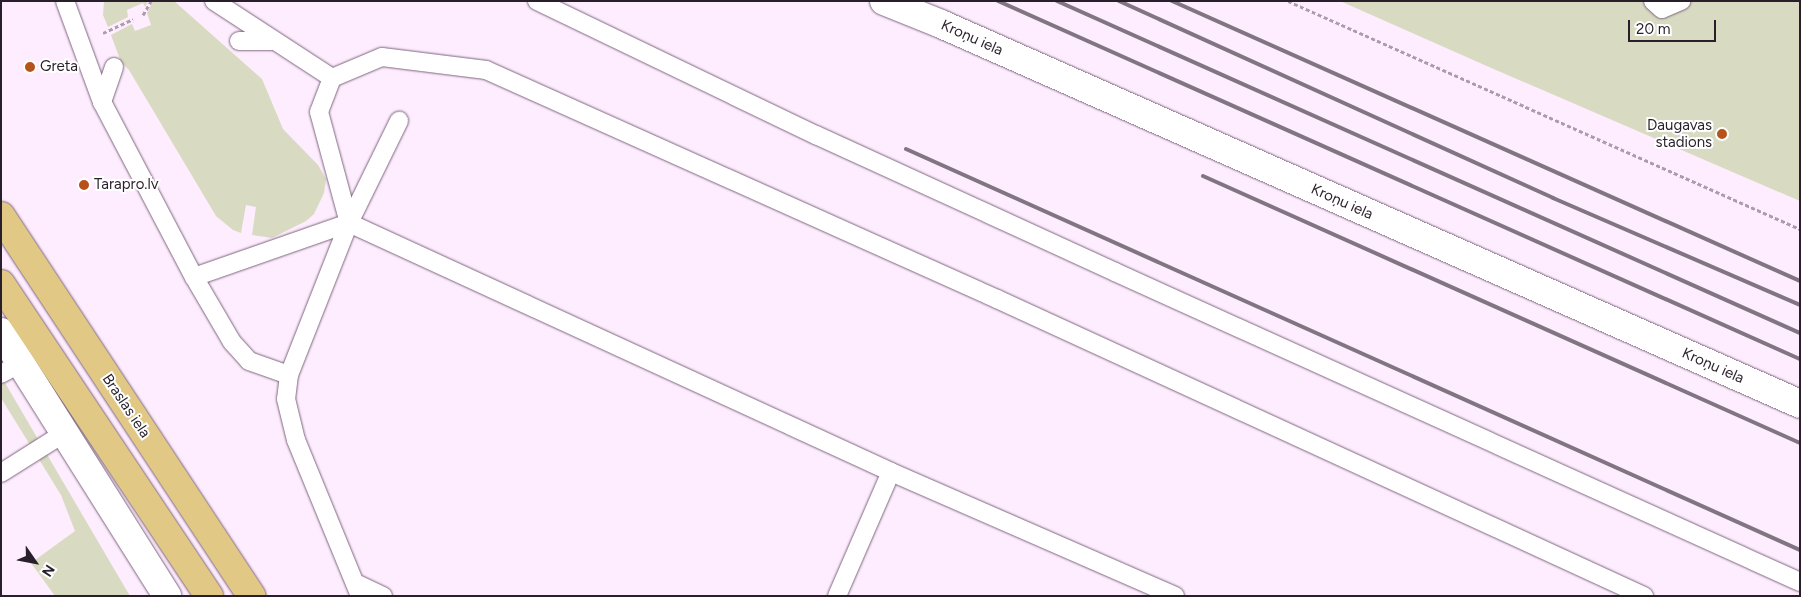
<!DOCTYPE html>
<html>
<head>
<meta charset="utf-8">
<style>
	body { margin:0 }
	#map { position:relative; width:1801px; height:597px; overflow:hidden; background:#feedfe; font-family:Figtree,sans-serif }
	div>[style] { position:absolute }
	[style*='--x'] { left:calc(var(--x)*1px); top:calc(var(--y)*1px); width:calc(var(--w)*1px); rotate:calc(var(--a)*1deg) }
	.green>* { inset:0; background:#d8dac1 }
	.path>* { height:3px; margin-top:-1.5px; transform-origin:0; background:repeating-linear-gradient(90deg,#aa9cab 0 4px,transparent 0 6.5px) }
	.roads { filter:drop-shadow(0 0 1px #7d657e) drop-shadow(0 0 1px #7d657e) }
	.lane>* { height:18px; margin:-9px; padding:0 9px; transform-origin:9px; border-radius:9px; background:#fff }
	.street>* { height:28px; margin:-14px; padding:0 14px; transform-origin:14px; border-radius:14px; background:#fff }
	.primary>* { height:28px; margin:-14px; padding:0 14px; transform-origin:14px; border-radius:14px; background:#e1c884 }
	.rail>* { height:4px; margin:-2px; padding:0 2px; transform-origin:2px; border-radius:2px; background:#827582 }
	.dots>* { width:14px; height:14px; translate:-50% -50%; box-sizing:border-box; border:2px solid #fff; border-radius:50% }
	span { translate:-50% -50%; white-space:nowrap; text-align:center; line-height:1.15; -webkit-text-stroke:4px #fff; paint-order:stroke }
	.street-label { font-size:15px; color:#291f2a }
	.poi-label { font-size:15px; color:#291f2a }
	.left { translate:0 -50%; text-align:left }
	.right { translate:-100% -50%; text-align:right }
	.frame { position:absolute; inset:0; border:2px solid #291f2a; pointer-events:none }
	.north { position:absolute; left:10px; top:537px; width:50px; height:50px; -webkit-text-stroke:4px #fff; paint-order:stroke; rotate:123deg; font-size:14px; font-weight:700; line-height:20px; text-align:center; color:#291f2a }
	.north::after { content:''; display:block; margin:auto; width:18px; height:22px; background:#291f2a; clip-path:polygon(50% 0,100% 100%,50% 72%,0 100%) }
	.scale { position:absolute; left:1628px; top:20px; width:88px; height:22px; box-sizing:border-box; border:2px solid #291f2a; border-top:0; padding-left:6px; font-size:15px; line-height:18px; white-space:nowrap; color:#291f2a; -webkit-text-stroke:4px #fff; paint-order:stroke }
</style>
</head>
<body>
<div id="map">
	<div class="green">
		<i style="clip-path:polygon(104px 1px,148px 1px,145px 7px,143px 3px,127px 10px,128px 17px,108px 27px,103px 15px)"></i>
		<i style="clip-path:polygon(153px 1px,174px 1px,262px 79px,283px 129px,318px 165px,326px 179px,324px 193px,314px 214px,306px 221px,272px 238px,252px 235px,256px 207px,246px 205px,241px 233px,233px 230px,216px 216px,129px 70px,121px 62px,111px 35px,132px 24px,135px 31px,151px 25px,147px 13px)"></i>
		<i style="clip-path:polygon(1340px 1px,1800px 1px,1800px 201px,1489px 67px)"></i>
		<i style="clip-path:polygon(1px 376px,110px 562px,130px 596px,55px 596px,31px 563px,75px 531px,61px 495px,1px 398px)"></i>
	</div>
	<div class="path">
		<i style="--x:1288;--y:1;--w:560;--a:24"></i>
		<i style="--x:143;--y:15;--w:16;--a:-60"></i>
		<i style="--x:103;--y:33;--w:33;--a:-25"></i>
	</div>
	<div class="roads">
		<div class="lane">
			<i style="--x:65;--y:1;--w:108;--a:69.9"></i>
			<i style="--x:102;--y:102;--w:198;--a:62.3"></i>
			<i style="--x:194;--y:277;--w:75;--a:59.7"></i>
			<i style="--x:232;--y:342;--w:25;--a:48"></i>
			<i style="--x:249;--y:361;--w:42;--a:19.3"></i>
			<i style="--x:289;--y:375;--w:24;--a:97"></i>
			<i style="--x:286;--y:399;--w:42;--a:76.3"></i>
			<i style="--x:296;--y:440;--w:169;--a:67.7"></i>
			<i style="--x:214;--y:1;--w:141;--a:33.1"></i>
			<i style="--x:332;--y:78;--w:54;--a:-22.8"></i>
			<i style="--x:382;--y:57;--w:105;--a:7.1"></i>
			<i style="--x:486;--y:70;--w:560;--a:24.14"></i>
			<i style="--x:997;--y:299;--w:712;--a:24.66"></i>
			<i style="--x:537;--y:1;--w:310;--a:25.7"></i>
			<i style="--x:816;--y:135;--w:329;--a:24.6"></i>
			<i style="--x:1115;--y:272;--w:752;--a:24.35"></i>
			<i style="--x:1653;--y:1;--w:12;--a:42"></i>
			<i style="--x:1662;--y:9;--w:21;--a:-23"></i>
			<i style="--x:239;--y:41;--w:35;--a:0"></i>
			<i style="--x:332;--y:78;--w:36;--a:111"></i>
			<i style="--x:319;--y:112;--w:115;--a:74.9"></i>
			<i style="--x:102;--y:102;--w:37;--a:-71"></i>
			<i style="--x:194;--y:277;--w:164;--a:-19.2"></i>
			<i style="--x:349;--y:223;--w:596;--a:24.67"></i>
			<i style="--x:891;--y:472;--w:310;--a:23.6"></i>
			<i style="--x:1;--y:374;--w:23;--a:-29"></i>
			<i style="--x:289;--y:375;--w:163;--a:-68.5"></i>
			<i style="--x:349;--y:223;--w:114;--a:-63.9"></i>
			<i style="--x:1;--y:473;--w:77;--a:-32.2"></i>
			<i style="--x:355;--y:583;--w:31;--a:25"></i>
			<i style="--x:837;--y:596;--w:135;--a:-66.5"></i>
		</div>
		<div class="street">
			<i style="--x:884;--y:1;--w:61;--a:22"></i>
			<i style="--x:941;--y:24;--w:939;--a:23.86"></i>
			<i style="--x:1;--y:332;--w:312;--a:57.8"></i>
		</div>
		<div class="primary">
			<i style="--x:1;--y:216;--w:455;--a:56.6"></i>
			<i style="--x:1;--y:284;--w:375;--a:56.3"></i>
		</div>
	</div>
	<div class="rail">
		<i style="--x:998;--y:1;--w:878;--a:24.06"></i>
		<i style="--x:1057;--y:1;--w:814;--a:24.08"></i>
		<i style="--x:1119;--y:1;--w:477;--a:24.4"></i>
		<i style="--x:1553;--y:198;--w:269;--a:23.4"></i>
		<i style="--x:1172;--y:1;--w:688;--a:24.03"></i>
		<i style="--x:906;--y:149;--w:980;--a:24.16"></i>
		<i style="--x:1203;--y:176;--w:654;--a:24.1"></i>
	</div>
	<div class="dots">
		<i style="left:30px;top:67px;background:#b55319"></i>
		<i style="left:1722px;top:134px;background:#b55319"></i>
		<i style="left:84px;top:185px;background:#b55319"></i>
	</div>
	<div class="street-label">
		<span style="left:972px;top:38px;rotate:24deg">Kroņu iela</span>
		<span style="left:1342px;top:202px;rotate:24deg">Kroņu iela</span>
		<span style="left:1713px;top:366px;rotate:24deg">Kroņu iela</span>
		<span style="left:126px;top:406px;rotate:56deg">Braslas iela</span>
	</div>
	<div class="poi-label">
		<span class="left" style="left:40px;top:67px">Greta</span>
		<span class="right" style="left:1712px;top:134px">Daugavas<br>stadions</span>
		<span class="left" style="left:94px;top:185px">Tarapro.lv</span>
	</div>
	<div class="frame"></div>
	<div class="north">N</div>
	<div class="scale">20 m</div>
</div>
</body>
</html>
